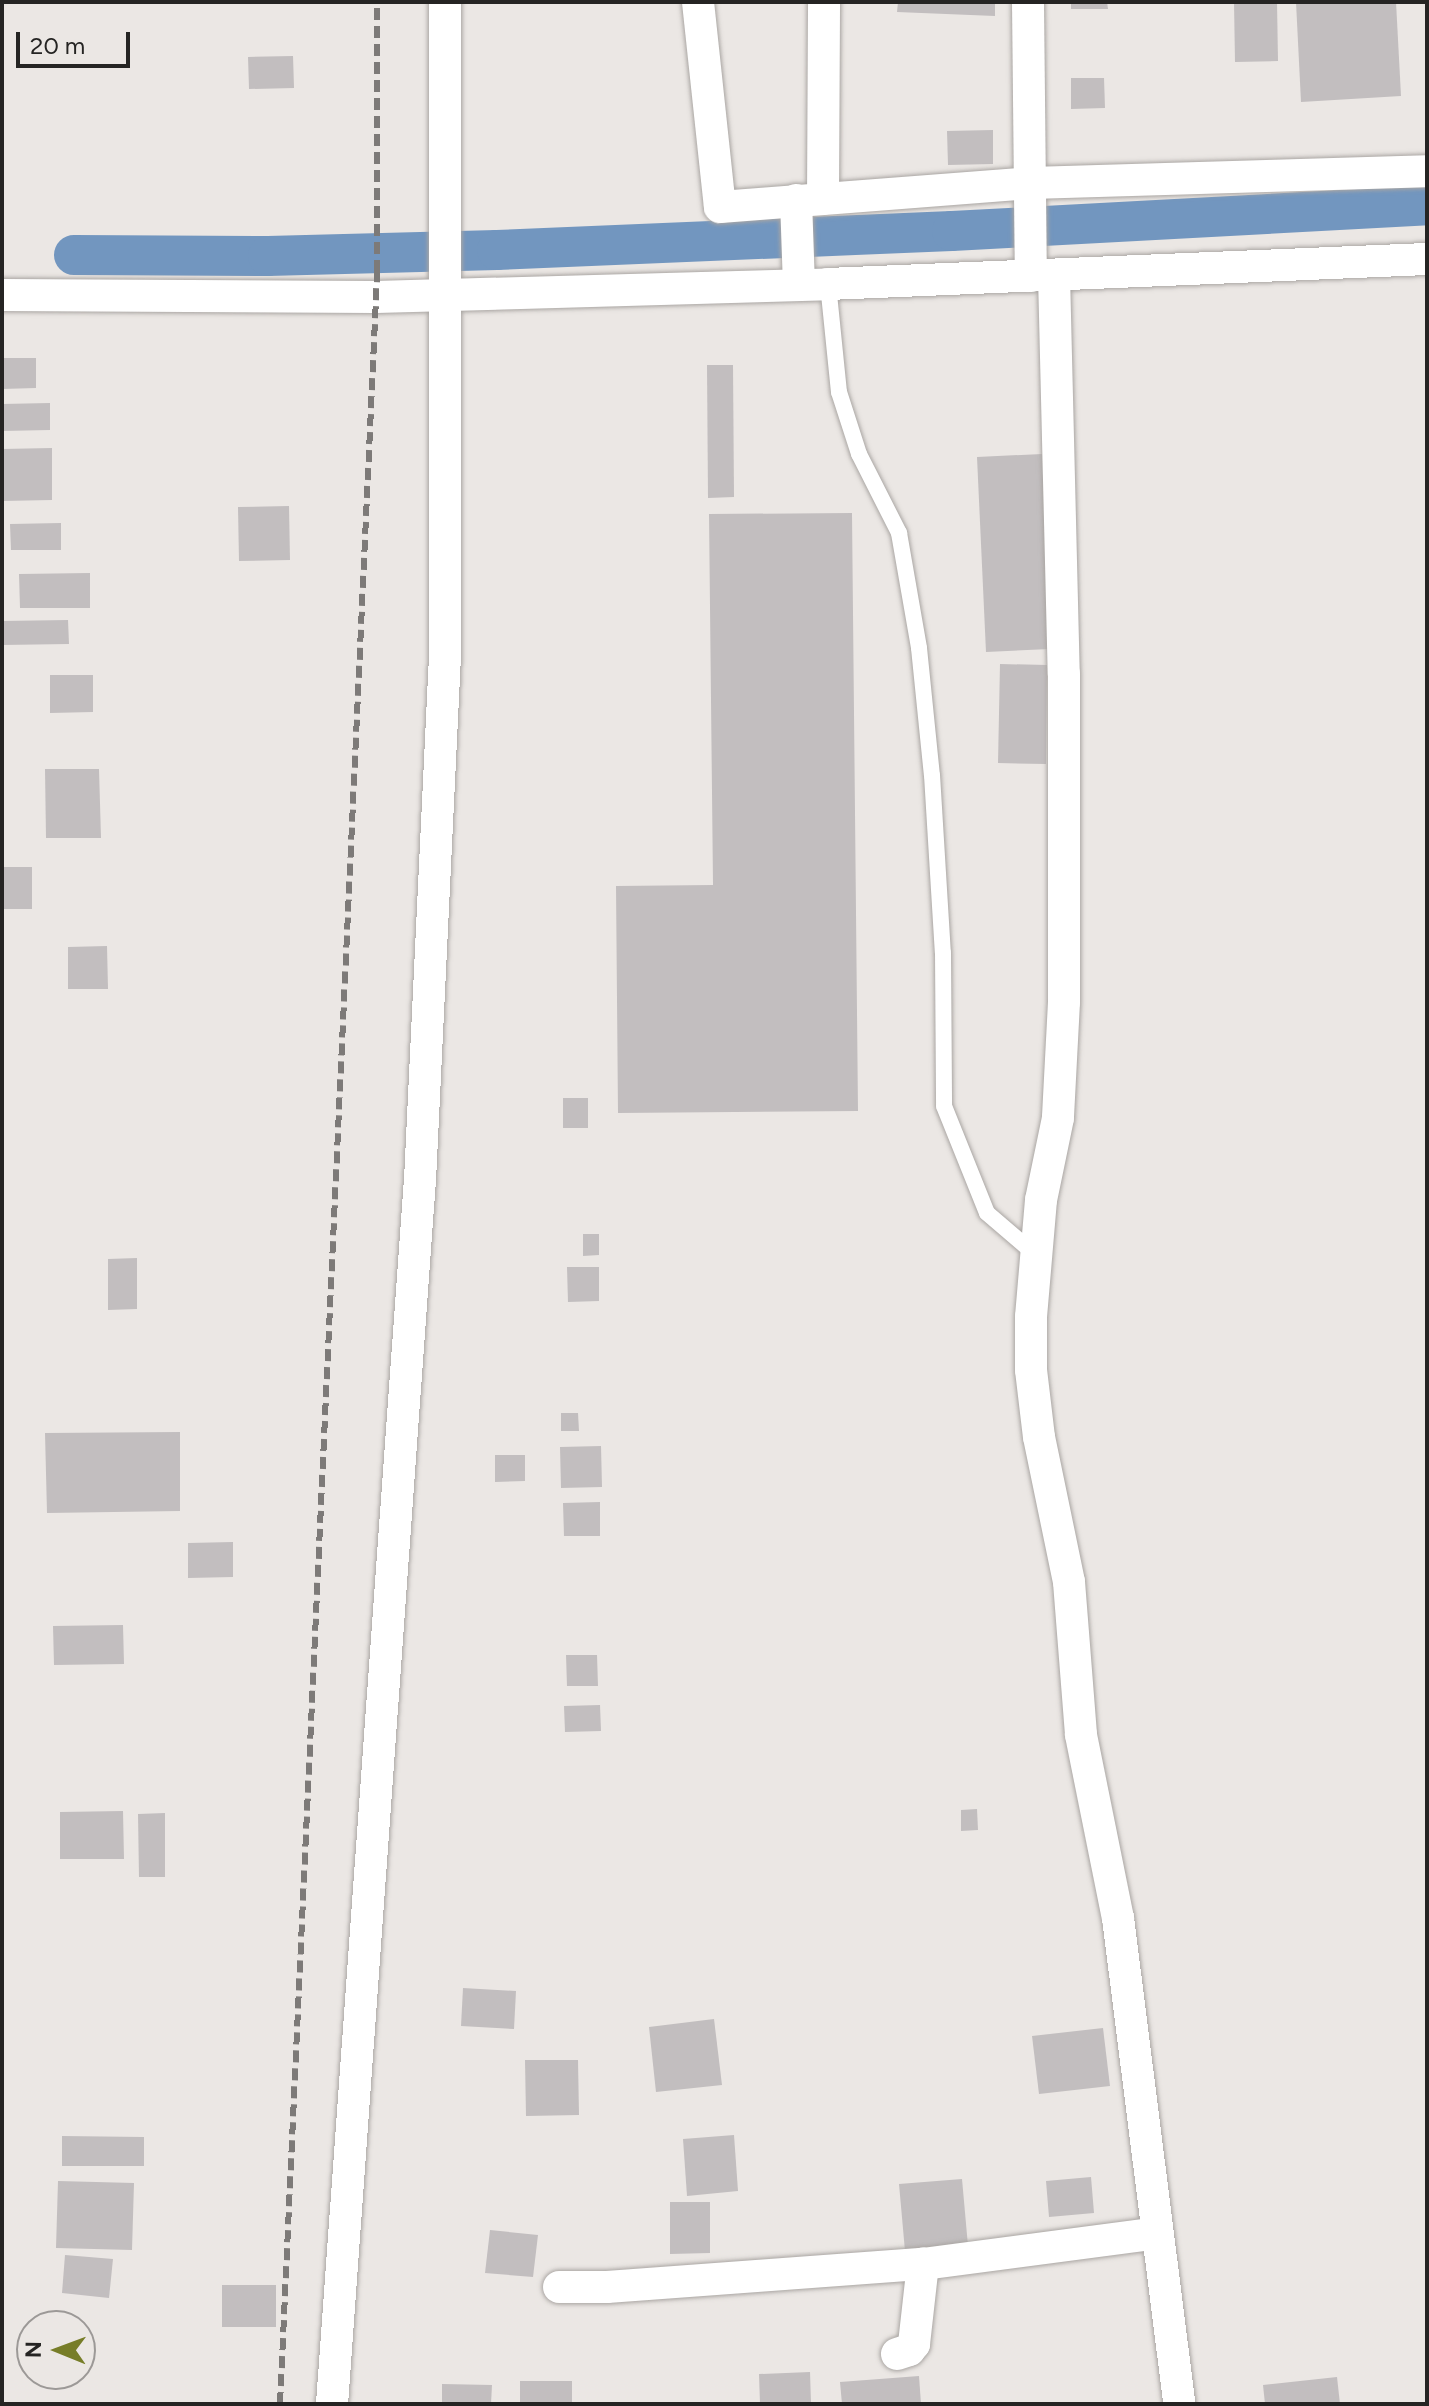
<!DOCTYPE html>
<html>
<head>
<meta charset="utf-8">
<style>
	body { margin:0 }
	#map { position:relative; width:1429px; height:2406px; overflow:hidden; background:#ebe7e4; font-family:Figtree,sans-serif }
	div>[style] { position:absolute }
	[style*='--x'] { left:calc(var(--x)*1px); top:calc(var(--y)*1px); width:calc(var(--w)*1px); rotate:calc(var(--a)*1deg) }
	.canal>* { height:40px; margin:-20px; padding:0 20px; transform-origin:20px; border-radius:20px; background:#7296bf }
	.building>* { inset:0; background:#c2bebf }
	.roads { filter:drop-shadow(0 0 2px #aaa6a3) drop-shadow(0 0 2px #aaa6a3) }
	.lane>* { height:16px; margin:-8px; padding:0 8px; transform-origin:8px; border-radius:8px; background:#fff }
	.street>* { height:32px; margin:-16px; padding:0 16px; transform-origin:16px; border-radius:16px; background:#fff }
	.rail>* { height:6px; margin-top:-3px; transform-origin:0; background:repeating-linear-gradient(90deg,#7d7a78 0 12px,transparent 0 18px) }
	span { translate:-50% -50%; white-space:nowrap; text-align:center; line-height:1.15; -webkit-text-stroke:8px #ebe7e4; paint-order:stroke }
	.frame { position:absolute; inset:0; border:4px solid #252423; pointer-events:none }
	.north { position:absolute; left:16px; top:2310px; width:80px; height:80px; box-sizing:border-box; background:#ebe7e4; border:2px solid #9c9997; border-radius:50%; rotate:271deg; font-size:22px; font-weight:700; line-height:32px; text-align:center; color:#252423 }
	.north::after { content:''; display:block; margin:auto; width:28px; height:36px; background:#777d28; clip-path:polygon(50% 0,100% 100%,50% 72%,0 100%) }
	.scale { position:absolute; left:16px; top:32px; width:114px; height:36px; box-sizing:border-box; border:4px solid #252423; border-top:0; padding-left:10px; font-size:24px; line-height:28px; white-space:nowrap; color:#252423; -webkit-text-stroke:6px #ebe7e4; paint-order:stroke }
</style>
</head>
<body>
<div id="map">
	<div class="canal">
		<i style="--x:74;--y:255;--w:194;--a:0.3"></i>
		<i style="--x:268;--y:256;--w:229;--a:-1.5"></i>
		<i style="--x:497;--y:250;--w:455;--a:-2.4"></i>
		<i style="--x:952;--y:231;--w:476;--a:-3.1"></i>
	</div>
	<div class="building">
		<i style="clip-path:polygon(898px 2px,995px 2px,995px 16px,897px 12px)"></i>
		<i style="clip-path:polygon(1071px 2px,1107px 2px,1108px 9px,1071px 9px)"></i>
		<i style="clip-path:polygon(1234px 2px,1277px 2px,1278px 61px,1235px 62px)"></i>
		<i style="clip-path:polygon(1296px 2px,1396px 2px,1401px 96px,1301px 102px)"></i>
		<i style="clip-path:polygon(293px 56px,294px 88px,249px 89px,248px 57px)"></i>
		<i style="clip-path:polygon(1071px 78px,1104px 78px,1105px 108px,1071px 109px)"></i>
		<i style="clip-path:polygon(993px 130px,993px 164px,948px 165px,947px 131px)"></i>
		<i style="clip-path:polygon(2px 358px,36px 358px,36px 388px,2px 389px)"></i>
		<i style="clip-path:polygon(707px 365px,733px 365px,734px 497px,708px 498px)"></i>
		<i style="clip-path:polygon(50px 403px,50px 430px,2px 431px,2px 404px)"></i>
		<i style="clip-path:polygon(52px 448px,52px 500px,2px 501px,2px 449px)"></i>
		<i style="clip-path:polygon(1042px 454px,1050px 649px,986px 652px,977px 457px)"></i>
		<i style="clip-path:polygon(289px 506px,290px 560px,239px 561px,238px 507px)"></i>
		<i style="clip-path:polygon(852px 513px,858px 1111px,618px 1113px,616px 886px,713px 885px,709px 514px)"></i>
		<i style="clip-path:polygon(61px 523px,61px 550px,11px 550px,10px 524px)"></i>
		<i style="clip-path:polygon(90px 573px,90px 608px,20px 608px,19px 574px)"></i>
		<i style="clip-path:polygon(68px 620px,69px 644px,2px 645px,2px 621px)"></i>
		<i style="clip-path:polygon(1000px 664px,1047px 665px,1046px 764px,998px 763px)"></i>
		<i style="clip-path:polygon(50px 675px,93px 675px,93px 712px,50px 713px)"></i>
		<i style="clip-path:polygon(45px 769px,99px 769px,101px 838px,46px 838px)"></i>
		<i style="clip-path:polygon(2px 867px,32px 867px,32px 909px,2px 909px)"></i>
		<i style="clip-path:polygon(107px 946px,108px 989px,68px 989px,68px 947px)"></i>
		<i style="clip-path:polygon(563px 1098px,588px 1098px,588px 1128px,563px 1128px)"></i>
		<i style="clip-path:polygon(583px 1234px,599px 1234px,599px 1255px,583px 1256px)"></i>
		<i style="clip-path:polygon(137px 1258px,137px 1309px,108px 1310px,108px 1259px)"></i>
		<i style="clip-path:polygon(567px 1267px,599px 1267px,599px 1301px,568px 1302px)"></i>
		<i style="clip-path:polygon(561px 1413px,578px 1413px,579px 1431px,561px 1431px)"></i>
		<i style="clip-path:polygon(180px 1432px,180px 1511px,47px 1513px,45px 1433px)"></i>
		<i style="clip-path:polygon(601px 1446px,602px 1487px,561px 1488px,560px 1447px)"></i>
		<i style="clip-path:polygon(495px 1455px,525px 1455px,525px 1481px,495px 1482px)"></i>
		<i style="clip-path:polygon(600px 1502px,600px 1536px,564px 1536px,563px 1503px)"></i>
		<i style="clip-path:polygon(233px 1542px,233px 1577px,188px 1578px,188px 1543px)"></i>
		<i style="clip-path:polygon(123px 1625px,124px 1664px,54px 1665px,53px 1626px)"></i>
		<i style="clip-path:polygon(566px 1655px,597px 1655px,598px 1686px,567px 1686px)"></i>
		<i style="clip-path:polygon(600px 1705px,601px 1731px,565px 1732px,564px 1706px)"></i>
		<i style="clip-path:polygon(977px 1809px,978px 1830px,961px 1831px,961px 1810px)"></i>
		<i style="clip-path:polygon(123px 1811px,124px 1859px,60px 1859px,60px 1812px)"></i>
		<i style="clip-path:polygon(165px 1813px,165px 1877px,139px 1877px,138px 1814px)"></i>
		<i style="clip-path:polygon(463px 1988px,516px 1991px,514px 2029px,461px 2026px)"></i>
		<i style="clip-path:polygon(714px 2019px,722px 2085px,656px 2092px,649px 2027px)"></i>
		<i style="clip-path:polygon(1103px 2028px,1110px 2086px,1039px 2094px,1032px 2036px)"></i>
		<i style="clip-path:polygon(525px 2060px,578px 2060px,579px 2115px,526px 2116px)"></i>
		<i style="clip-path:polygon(734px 2135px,738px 2191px,687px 2196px,683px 2139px)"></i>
		<i style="clip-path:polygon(62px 2136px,144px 2137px,144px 2166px,62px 2166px)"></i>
		<i style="clip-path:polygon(1091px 2177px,1094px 2213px,1049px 2217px,1046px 2181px)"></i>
		<i style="clip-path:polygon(962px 2179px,968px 2246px,905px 2251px,899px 2184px)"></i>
		<i style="clip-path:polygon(58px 2181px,134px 2183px,132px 2250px,56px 2248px)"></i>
		<i style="clip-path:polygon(670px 2202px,710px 2202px,710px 2253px,670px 2254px)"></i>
		<i style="clip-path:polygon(490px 2230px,538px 2235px,533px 2277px,485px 2273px)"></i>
		<i style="clip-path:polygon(65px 2255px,113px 2259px,109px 2298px,62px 2293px)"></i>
		<i style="clip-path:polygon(222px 2285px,276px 2285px,276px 2327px,222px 2327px)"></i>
		<i style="clip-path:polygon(810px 2372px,811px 2404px,760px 2404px,759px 2374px)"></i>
		<i style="clip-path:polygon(919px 2376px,921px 2404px,842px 2404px,840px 2382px)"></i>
		<i style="clip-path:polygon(1337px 2377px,1340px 2404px,1265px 2404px,1263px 2385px)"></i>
		<i style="clip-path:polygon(520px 2381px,572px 2381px,572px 2404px,520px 2404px)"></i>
		<i style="clip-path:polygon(442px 2384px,492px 2385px,491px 2404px,442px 2404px)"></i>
	</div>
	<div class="roads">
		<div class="lane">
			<i style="--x:828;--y:284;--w:109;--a:84.2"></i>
			<i style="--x:839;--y:392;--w:65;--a:72.1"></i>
			<i style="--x:859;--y:454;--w:89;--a:63.1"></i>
			<i style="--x:899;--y:533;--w:117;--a:80.1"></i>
			<i style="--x:919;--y:648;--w:128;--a:84.2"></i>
			<i style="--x:932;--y:775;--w:178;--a:86.5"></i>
			<i style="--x:943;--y:953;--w:153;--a:89.6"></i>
			<i style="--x:944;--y:1106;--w:115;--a:68.1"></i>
			<i style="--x:987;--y:1213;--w:65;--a:40.6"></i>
		</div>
		<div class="street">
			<i style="--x:698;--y:2;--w:206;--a:83.9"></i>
			<i style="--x:720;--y:207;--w:311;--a:-4.4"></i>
			<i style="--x:1030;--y:183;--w:397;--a:-1.7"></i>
			<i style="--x:1028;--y:2;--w:274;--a:89.4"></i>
			<i style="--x:823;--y:199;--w:197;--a:-89.7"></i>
			<i style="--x:796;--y:200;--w:84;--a:88"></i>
			<i style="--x:1054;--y:275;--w:399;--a:88.6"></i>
			<i style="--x:1064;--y:674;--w:328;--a:90"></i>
			<i style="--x:1064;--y:1002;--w:116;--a:93"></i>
			<i style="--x:1058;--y:1118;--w:84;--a:101.7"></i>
			<i style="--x:1041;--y:1200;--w:117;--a:94.9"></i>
			<i style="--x:1031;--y:1317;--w:53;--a:90"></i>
			<i style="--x:1031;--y:1370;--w:67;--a:83.2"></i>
			<i style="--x:1039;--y:1437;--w:148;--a:78.3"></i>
			<i style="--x:1069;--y:1582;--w:153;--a:85.5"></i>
			<i style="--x:1081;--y:1735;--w:187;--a:78.6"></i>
			<i style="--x:1118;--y:1918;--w:490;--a:82.8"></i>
			<i style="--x:2;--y:295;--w:374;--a:0.3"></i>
			<i style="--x:376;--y:297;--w:452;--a:-1.6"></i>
			<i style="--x:828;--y:284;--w:600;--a:-2.39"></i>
			<i style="--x:559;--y:2287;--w:48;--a:0"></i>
			<i style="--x:607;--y:2287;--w:317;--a:-4.2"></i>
			<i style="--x:923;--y:2264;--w:236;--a:-7.5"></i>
			<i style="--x:897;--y:2354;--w:13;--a:-18"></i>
			<i style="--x:909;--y:2350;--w:8;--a:-50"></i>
			<i style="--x:914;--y:2344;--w:81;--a:-83.6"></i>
			<i style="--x:332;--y:2404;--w:1227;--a:-85.89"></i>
			<i style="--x:420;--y:1180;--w:525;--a:-87.27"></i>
			<i style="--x:445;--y:656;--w:654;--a:-90"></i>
		</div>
	</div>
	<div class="rail">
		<i style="--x:280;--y:2404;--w:2134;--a:-87.39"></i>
		<i style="--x:377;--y:272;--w:270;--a:-90"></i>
	</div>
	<div class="frame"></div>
	<div class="north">N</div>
	<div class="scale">20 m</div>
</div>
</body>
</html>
